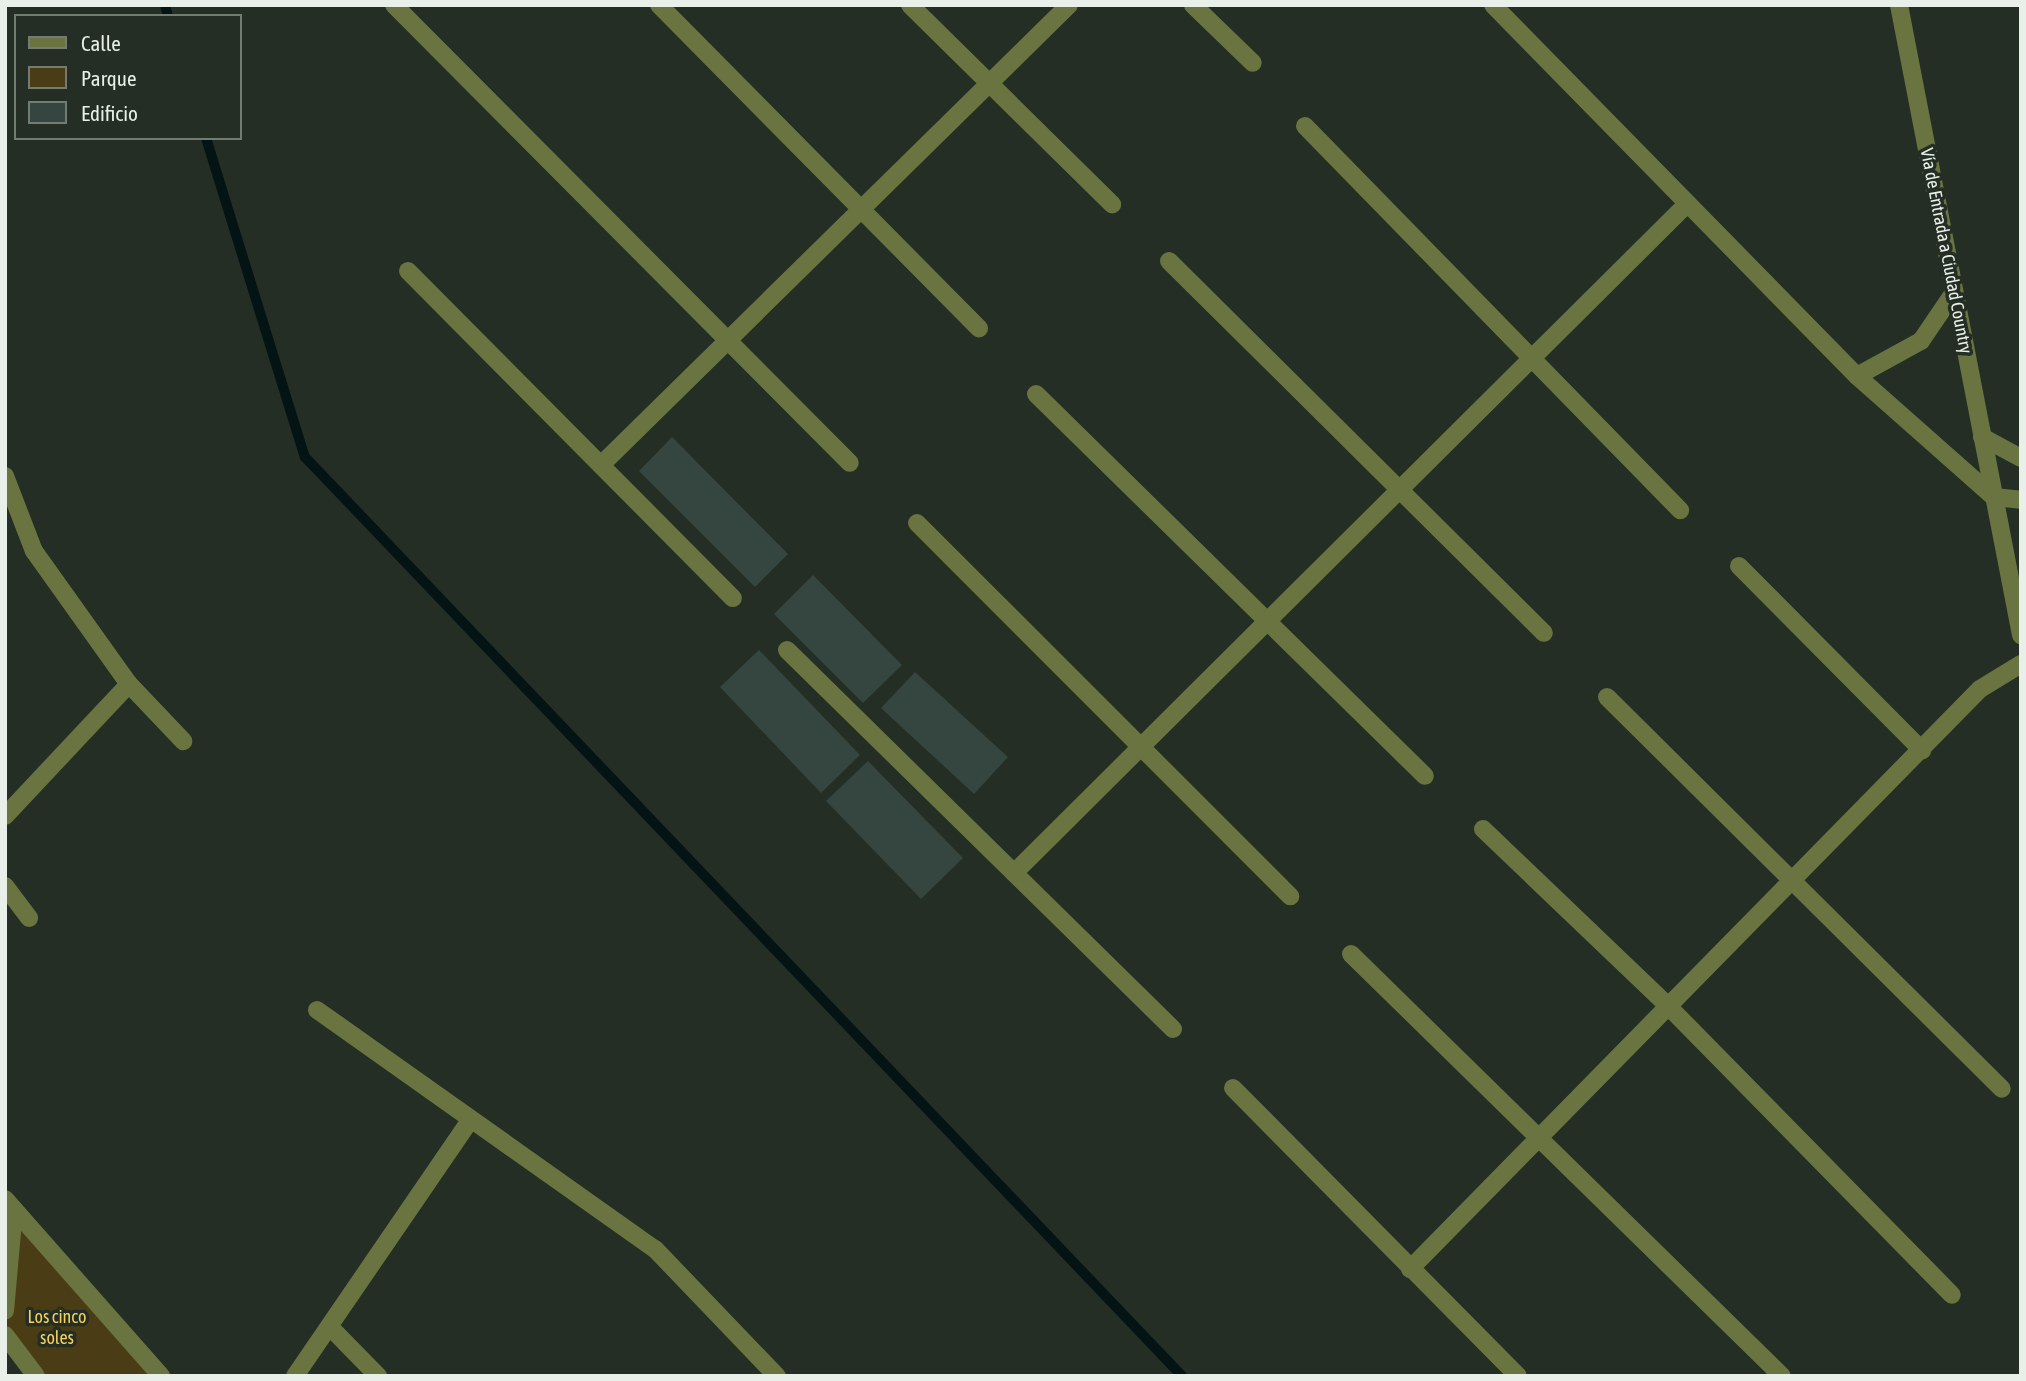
<!DOCTYPE html>
<html>
<head>
<meta charset="utf-8">
<style>
	body { margin:0 }
	#map { position:relative; width:2026px; height:1381px; overflow:hidden; background:#242e24; font-family:"Asap Condensed",sans-serif }
	div>[style] { position:absolute }
	[style*='--x'] { left:calc(var(--x)*1px); top:calc(var(--y)*1px); width:calc(var(--w)*1px); rotate:calc(var(--a)*1deg) }
	.green>* { inset:0; background:#4a3d16 }
	.stream>* { height:10px; margin:-5px; padding:0 5px; transform-origin:5px; border-radius:5px; background:#041314 }
	.building>* { inset:0; background:#354540 }
	.service>* { height:18px; margin:-9px; padding:0 9px; transform-origin:9px; border-radius:9px; background:#6a7440 }
	.minor>* { height:18px; margin:-9px; padding:0 9px; transform-origin:9px; border-radius:9px; background:#6a7440 }
	span { translate:-50% -50%; white-space:nowrap; text-align:center; line-height:1.15; -webkit-text-stroke:7px #242e24; paint-order:stroke }
	.street-label { font-size:18px; color:#e9f0e9 }
	.park-label { font-size:18px; color:#f7d05d }
	.frame { position:absolute; inset:0; border:7px solid #e9f0e9; pointer-events:none }
	.legend { position:absolute; left:14px; top:14px; width:228px; height:126px; box-sizing:border-box; background:#242e24; border:2px solid #737c73; margin:0; padding:9px 12px; list-style:none; font-size:21px; color:#e9f0e9 }
	.legend li { display:flex; align-items:center; gap:14px; height:35px }
	.legend b { width:35px; border:2px solid #737c73 }
</style>
</head>
<body>
<div id="map">
	<div class="green">
		<i style="clip-path:polygon(5px 1199px,161px 1376px,36px 1376px,5px 1335px)"></i>
	</div>
	<div class="stream">
		<i style="--x:165;--y:5;--w:11;--a:75"></i>
		<i style="--x:206;--y:138;--w:334;--a:72.8"></i>
		<i style="--x:305;--y:457;--w:1270;--a:46.34"></i>
	</div>
	<div class="building">
		<i style="clip-path:polygon(672px 437px,788px 554px,755px 587px,639px 471px)"></i>
		<i style="clip-path:polygon(813px 575px,902px 665px,863px 703px,774px 614px)"></i>
		<i style="clip-path:polygon(759px 650px,860px 755px,821px 793px,720px 687px)"></i>
		<i style="clip-path:polygon(915px 672px,1008px 757px,974px 794px,881px 708px)"></i>
		<i style="clip-path:polygon(868px 761px,963px 858px,921px 899px,826px 801px)"></i>
	</div>
	<div class="service">
		<i style="--x:394;--y:5;--w:646;--a:45.13"></i>
		<i style="--x:659;--y:5;--w:455;--a:45.3"></i>
		<i style="--x:910;--y:5;--w:284;--a:44.6"></i>
		<i style="--x:1193;--y:5;--w:83;--a:44"></i>
		<i style="--x:1305;--y:126;--w:537;--a:45.68"></i>
		<i style="--x:1169;--y:261;--w:528;--a:44.77"></i>
		<i style="--x:408;--y:271;--w:461;--a:45.2"></i>
		<i style="--x:1036;--y:394;--w:545;--a:44.48"></i>
		<i style="--x:601;--y:465;--w:656;--a:-44.51"></i>
		<i style="--x:5;--y:476;--w:80;--a:68.9"></i>
		<i style="--x:34;--y:551;--w:163;--a:54.5"></i>
		<i style="--x:129;--y:684;--w:79;--a:46.5"></i>
		<i style="--x:917;--y:523;--w:528;--a:45"></i>
		<i style="--x:1739;--y:566;--w:260;--a:45.2"></i>
		<i style="--x:787;--y:650;--w:541;--a:44.48"></i>
		<i style="--x:1607;--y:697;--w:556;--a:44.78"></i>
		<i style="--x:5;--y:816;--w:181;--a:-46.8"></i>
		<i style="--x:1483;--y:829;--w:259;--a:43.7"></i>
		<i style="--x:1670;--y:1008;--w:402;--a:45.5"></i>
		<i style="--x:1014;--y:873;--w:948;--a:-44.83"></i>
		<i style="--x:5;--y:886;--w:40;--a:53"></i>
		<i style="--x:1351;--y:954;--w:603;--a:44.4"></i>
		<i style="--x:317;--y:1010;--w:414;--a:35.3"></i>
		<i style="--x:655;--y:1249;--w:176;--a:46.2"></i>
		<i style="--x:1233;--y:1088;--w:405;--a:45.3"></i>
		<i style="--x:5;--y:1212;--w:9;--a:-13"></i>
		<i style="--x:14;--y:1210;--w:101;--a:95.1"></i>
		<i style="--x:1410;--y:1269;--w:813;--a:-45.5"></i>
		<i style="--x:1980;--y:689;--w:48;--a:-31.4"></i>
		<i style="--x:330;--y:1327;--w:69;--a:45.6"></i>
		<i style="--x:295;--y:1376;--w:311;--a:-55.6"></i>
	</div>
	<div class="minor">
		<i style="--x:1493;--y:5;--w:520;--a:45.55"></i>
		<i style="--x:1857;--y:376;--w:183;--a:41.5"></i>
		<i style="--x:1899;--y:5;--w:642;--a:79.04"></i>
		<i style="--x:1857;--y:376;--w:73;--a:-28.7"></i>
		<i style="--x:1921;--y:341;--w:57;--a:-55.8"></i>
		<i style="--x:1982;--y:437;--w:44;--a:28.3"></i>
		<i style="--x:1994;--y:497;--w:27;--a:6"></i>
		<i style="--x:5;--y:1199;--w:236;--a:48.6"></i>
		<i style="--x:5;--y:1335;--w:51;--a:52.9"></i>
	</div>
	<div class="street-label">
		<span style="left:1946px;top:251px;rotate:79deg">Vía de Entrada a Ciudad Country</span>
	</div>
	<div class="park-label">
		<span style="left:57px;top:1328px">Los cinco<br>soles</span>
	</div>
	<div class="frame"></div>
	<ul class="legend">
	<li><b style="height:9px;background:#6a7440"></b>Calle</li>
	<li><b style="height:19px;background:#4a3d16"></b>Parque</li>
	<li><b style="height:19px;background:#354540"></b>Edificio</li>
	</ul>
</div>
</body>
</html>
